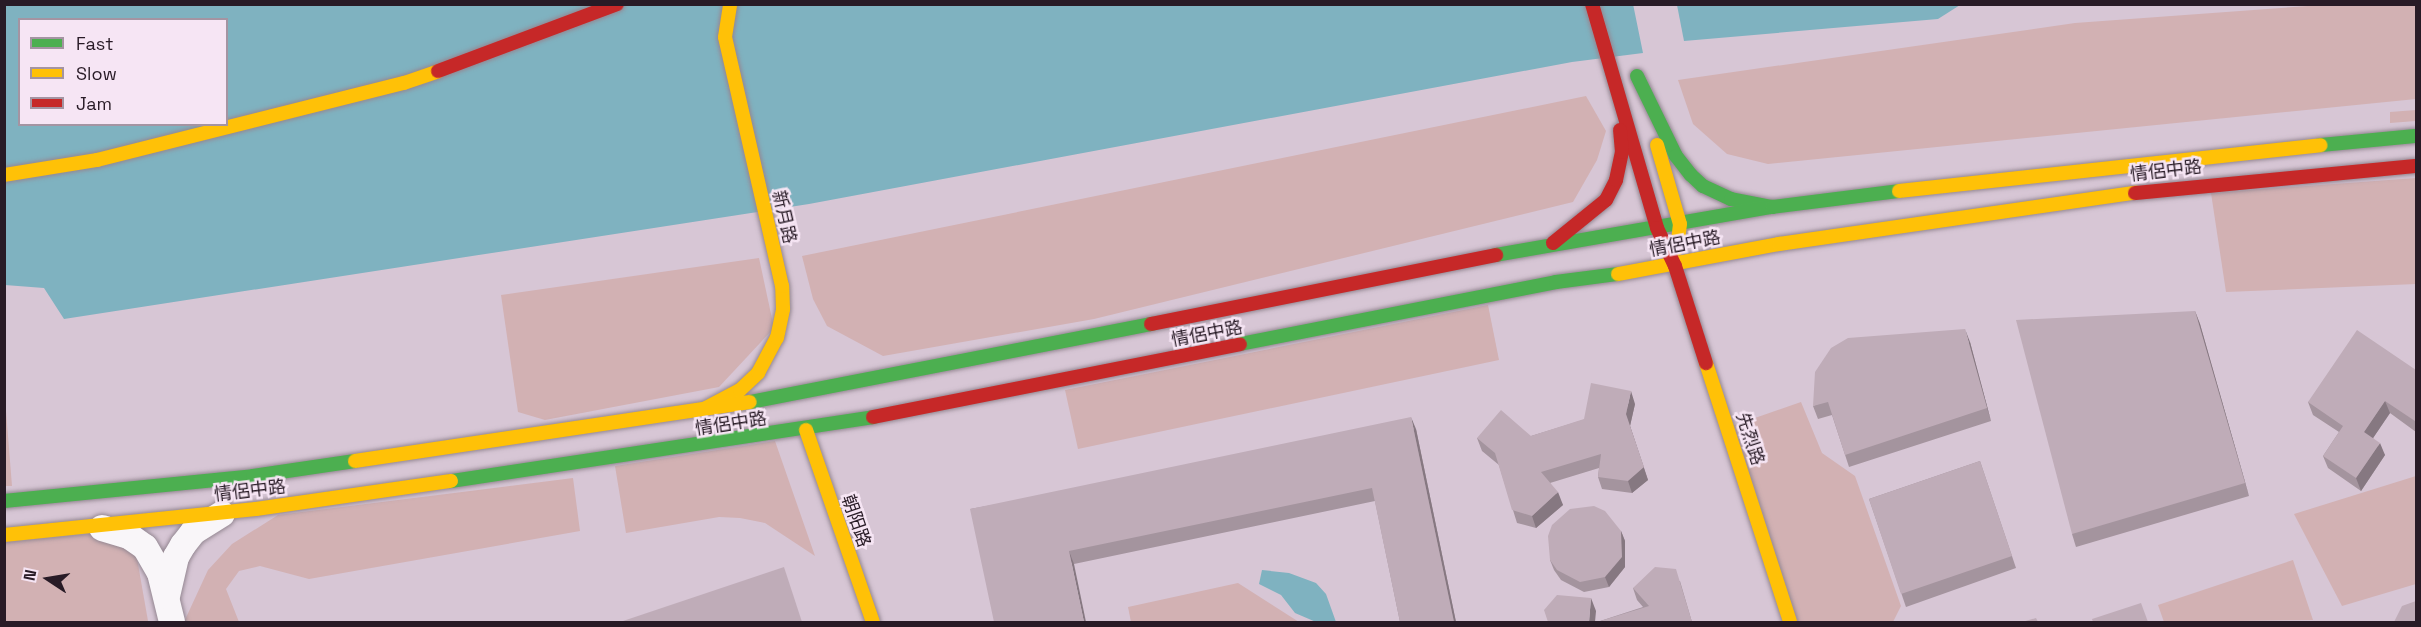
<!DOCTYPE html>
<html>
<head>
<meta charset="utf-8">
<style>
	body { margin:0 }
	#map { position:relative; width:2421px; height:627px; overflow:hidden; background:#d7c6d5; font-family:"Space Grotesk","Noto Sans SC",sans-serif }
	div>[style] { position:absolute }
	[style*='--x'] { left:calc(var(--x)*1px); top:calc(var(--y)*1px); width:calc(var(--w)*1px); rotate:calc(var(--a)*1deg) }
	.green>* { inset:0; background:#d2b1b3 }
	.water>* { inset:0; background:#7fb2c0 }
	.roads { filter:drop-shadow(0 0 2px #948792) drop-shadow(0 0 2px #948792) }
	.street>* { height:26px; margin:-13px; padding:0 13px; transform-origin:13px; border-radius:13px; background:#f9f6f9 }
	.fast>* { height:14px; margin:-7px; padding:0 7px; transform-origin:7px; border-radius:7px; background:#4caf50 }
	.slow>* { height:14px; margin:-7px; padding:0 7px; transform-origin:7px; border-radius:7px; background:#ffc107 }
	.jam>* { height:14px; margin:-7px; padding:0 7px; transform-origin:7px; border-radius:7px; background:#c62828 }
	.wall>* { inset:0; background:#a4949e }
	.shaded-wall>* { inset:0; background:#867881 }
	.building>* { inset:0; background:#bfacb8 }
	span { translate:-50% -50%; white-space:nowrap; text-align:center; line-height:1.15; -webkit-text-stroke:5px #f6e5f4; paint-order:stroke }
	.street-label { font-size:18px; color:#281b26 }
	.frame { position:absolute; inset:0; border:6px solid #281b26; pointer-events:none }
	.legend { position:absolute; left:18px; top:18px; width:210px; height:108px; box-sizing:border-box; background:#f6e5f4; border:2px solid #a494a2; margin:0; padding:8px 10px; list-style:none; font-size:18px; color:#281b26 }
	.legend li { display:flex; align-items:center; gap:12px; height:30px }
	.legend b { width:30px; border:2px solid #a494a2 }
	.north { position:absolute; left:18px; top:549px; width:60px; height:60px; -webkit-text-stroke:4px #f6e5f4; paint-order:stroke; rotate:282deg; font-size:16px; font-weight:700; line-height:24px; text-align:center; color:#281b26 }
	.north::after { content:''; display:block; margin:auto; width:21px; height:27px; background:#281b26; clip-path:polygon(50% 0,100% 100%,50% 72%,0 100%) }
</style>
</head>
<body>
<div id="map">
	<div class="green">
		<i style="clip-path:polygon(2322px 5px,2416px 5px,2416px 99px,1768px 164px,1727px 154px,1693px 124px,1678px 80px,2075px 23px)"></i>
		<i style="clip-path:polygon(1586px 96px,1606px 131px,1597px 160px,1573px 202px,1094px 319px,883px 356px,827px 326px,813px 299px,802px 256px)"></i>
		<i style="clip-path:polygon(2416px 110px,2416px 121px,2390px 123px,2390px 112px)"></i>
		<i style="clip-path:polygon(2416px 178px,2416px 284px,2226px 292px,2211px 193px)"></i>
		<i style="clip-path:polygon(759px 258px,774px 328px,719px 387px,545px 420px,518px 412px,501px 295px)"></i>
		<i style="clip-path:polygon(1488px 305px,1499px 360px,1078px 449px,1065px 390px)"></i>
		<i style="clip-path:polygon(4px 386px,12px 486px,4px 486px)"></i>
		<i style="clip-path:polygon(1801px 402px,1822px 453px,1855px 476px,1901px 606px,1893px 622px,1796px 622px,1732px 426px)"></i>
		<i style="clip-path:polygon(775px 441px,815px 556px,765px 523px,740px 518px,719px 517px,626px 533px,615px 466px)"></i>
		<i style="clip-path:polygon(2416px 476px,2416px 584px,2342px 606px,2294px 514px)"></i>
		<i style="clip-path:polygon(573px 478px,580px 531px,309px 579px,260px 566px,239px 571px,226px 589px,239px 622px,184px 622px,208px 570px,232px 544px,278px 515px)"></i>
		<i style="clip-path:polygon(132px 530px,148px 621px,5px 622px,5px 542px)"></i>
		<i style="clip-path:polygon(2293px 560px,2313px 620px,2164px 622px,2158px 605px)"></i>
		<i style="clip-path:polygon(1238px 583px,1299px 622px,1131px 622px,1128px 607px)"></i>
	</div>
	<div class="water">
		<i style="clip-path:polygon(evenodd,1633px 4px,1643px 53px,1572px 62px,809px 204px,64px 319px,44px 288px,5px 285px,4px 5px,1633px 4px,20px 20px,226px 20px,226px 124px,20px 124px,20px 20px)"></i>
		<i style="clip-path:polygon(1677px 5px,1677px 4px,1960px 5px,1938px 19px,1684px 41px)"></i>
		<i style="clip-path:polygon(1262px 570px,1289px 573px,1316px 583px,1326px 594px,1336px 622px,1316px 622px,1295px 613px,1281px 595px,1259px 584px)"></i>
	</div>
	<div class="roads">
		<div class="street">
			<i style="--x:102;--y:528;--w:28;--a:17"></i>
			<i style="--x:129;--y:536;--w:19;--a:35"></i>
			<i style="--x:145;--y:547;--w:30;--a:60"></i>
			<i style="--x:160;--y:573;--w:50;--a:76.2"></i>
			<i style="--x:167;--y:596;--w:40;--a:-77"></i>
			<i style="--x:176;--y:557;--w:14;--a:-60"></i>
			<i style="--x:183;--y:545;--w:16;--a:-52"></i>
			<i style="--x:193;--y:532;--w:34;--a:-32"></i>
		</div>
		<div class="fast">
			<i style="--x:1637;--y:76;--w:89;--a:64"></i>
			<i style="--x:1676;--y:156;--w:24;--a:52"></i>
			<i style="--x:1691;--y:175;--w:16;--a:43"></i>
			<i style="--x:1703;--y:186;--w:31;--a:25"></i>
			<i style="--x:1731;--y:199;--w:42;--a:11"></i>
			<i style="--x:2320;--y:145;--w:96;--a:-5.4"></i>
			<i style="--x:1496;--y:255;--w:280;--a:-9.9"></i>
			<i style="--x:1772;--y:207;--w:128;--a:-7.2"></i>
			<i style="--x:1240;--y:344;--w:322;--a:-11.1"></i>
			<i style="--x:1556;--y:282;--w:63;--a:-7.4"></i>
			<i style="--x:750;--y:402;--w:409;--a:-11"></i>
			<i style="--x:451;--y:481;--w:427;--a:-8.6"></i>
			<i style="--x:4;--y:501;--w:250;--a:-5.7"></i>
			<i style="--x:253;--y:476;--w:103;--a:-8.4"></i>
		</div>
		<div class="slow">
			<i style="--x:1657;--y:145;--w:82;--a:73.8"></i>
			<i style="--x:1680;--y:224;--w:25;--a:97"></i>
			<i style="--x:4;--y:175;--w:94;--a:-9.2"></i>
			<i style="--x:97;--y:160;--w:317;--a:-14.1"></i>
			<i style="--x:404;--y:83;--w:36;--a:-19"></i>
			<i style="--x:1899;--y:191;--w:424;--a:-6.2"></i>
			<i style="--x:1618;--y:274;--w:164;--a:-10.6"></i>
			<i style="--x:1779;--y:244;--w:360;--a:-8.2"></i>
			<i style="--x:1706;--y:363;--w:272;--a:72"></i>
			<i style="--x:706;--y:408;--w:38;--a:-28"></i>
			<i style="--x:740;--y:390;--w:25;--a:-43"></i>
			<i style="--x:758;--y:373;--w:40;--a:-62"></i>
			<i style="--x:777;--y:338;--w:30;--a:-78"></i>
			<i style="--x:783;--y:309;--w:23;--a:-92"></i>
			<i style="--x:782;--y:286;--w:255;--a:-102.9"></i>
			<i style="--x:725;--y:37;--w:33;--a:-81"></i>
			<i style="--x:806;--y:430;--w:203;--a:70.8"></i>
			<i style="--x:355;--y:461;--w:399;--a:-8.5"></i>
			<i style="--x:4;--y:535;--w:253;--a:-5.9"></i>
			<i style="--x:256;--y:509;--w:197;--a:-8.2"></i>
		</div>
		<div class="jam">
			<i style="--x:1592;--y:4;--w:233;--a:73.8"></i>
			<i style="--x:1657;--y:228;--w:42;--a:64.7"></i>
			<i style="--x:1675;--y:266;--w:102;--a:72.3"></i>
			<i style="--x:438;--y:71;--w:191;--a:-20.5"></i>
			<i style="--x:2135;--y:193;--w:282;--a:-5.5"></i>
			<i style="--x:1553;--y:243;--w:68;--a:-39.1"></i>
			<i style="--x:1606;--y:200;--w:22;--a:-63"></i>
			<i style="--x:1616;--y:180;--w:29;--a:-78"></i>
			<i style="--x:1622;--y:152;--w:22;--a:-95"></i>
			<i style="--x:1151;--y:324;--w:352;--a:-11.3"></i>
			<i style="--x:873;--y:417;--w:374;--a:-11.2"></i>
		</div>
	</div>
	<div class="wall">
		<i style="clip-path:polygon(2195px 311px,2200px 324px,2249px 496px,2076px 547px,2072px 534px)"></i>
		<i style="clip-path:polygon(1970px 342px,1991px 421px,1849px 467px,1832px 415px,1818px 419px,1813px 406px)"></i>
		<i style="clip-path:polygon(2416px 370px,2416px 432px,2390px 413px,2373px 438px,2385px 455px,2361px 491px,2328px 468px,2323px 456px,2339px 432px,2313px 415px,2308px 402px)"></i>
		<i style="clip-path:polygon(1635px 404px,1630px 426px,1648px 480px,1632px 493px,1602px 489px,1598px 477px,1599px 468px,1550px 483px,1563px 505px,1536px 528px,1517px 523px,1499px 465px,1482px 451px,1477px 438px,1531px 436px)"></i>
		<i style="clip-path:polygon(1416px 429px,1456px 622px,1400px 622px,1375px 501px,1074px 564px,970px 509px)"></i>
		<i style="clip-path:polygon(1980px 461px,2016px 568px,1906px 607px,1869px 499px)"></i>
		<i style="clip-path:polygon(1621px 531px,1625px 541px,1625px 567px,1609px 587px,1584px 592px,1561px 580px,1554px 570px,1550px 560px)"></i>
		<i style="clip-path:polygon(1680px 581px,1692px 622px,1597px 622px,1643px 607px,1637px 600px,1633px 588px)"></i>
	</div>
	<div class="shaded-wall">
		<i style="clip-path:polygon(2195px 311px,2200px 324px,2249px 496px,2245px 483px)"></i>
		<i style="clip-path:polygon(1965px 329px,1970px 342px,1991px 421px,1987px 408px)"></i>
		<i style="clip-path:polygon(1631px 391px,1635px 404px,1630px 426px,1648px 480px,1632px 493px,1628px 481px,1626px 414px)"></i>
		<i style="clip-path:polygon(2385px 401px,2390px 413px,2369px 444px,2364px 432px)"></i>
		<i style="clip-path:polygon(1411px 417px,1416px 429px,1456px 622px,1454px 622px)"></i>
		<i style="clip-path:polygon(2380px 443px,2385px 455px,2361px 491px,2356px 478px)"></i>
		<i style="clip-path:polygon(1558px 492px,1563px 505px,1536px 528px,1532px 516px)"></i>
		<i style="clip-path:polygon(1621px 531px,1625px 541px,1625px 567px,1609px 587px,1605px 577px)"></i>
		<i style="clip-path:polygon(1069px 551px,1074px 564px,1086px 622px,1084px 622px)"></i>
		<i style="clip-path:polygon(1591px 598px,1596px 611px,1595px 622px,1589px 622px)"></i>
	</div>
	<div class="building">
		<i style="clip-path:polygon(2195px 311px,2245px 483px,2072px 534px,2016px 320px)"></i>
		<i style="clip-path:polygon(1965px 329px,1987px 408px,1845px 455px,1828px 402px,1813px 406px,1815px 372px,1831px 348px,1848px 338px)"></i>
		<i style="clip-path:polygon(2357px 330px,2416px 370px,2416px 418px,2415px 421px,2385px 401px,2364px 432px,2380px 443px,2356px 478px,2323px 456px,2343px 426px,2308px 402px)"></i>
		<i style="clip-path:polygon(1591px 383px,1631px 391px,1626px 414px,1644px 467px,1628px 481px,1598px 477px,1601px 454px,1541px 472px,1558px 492px,1532px 516px,1512px 510px,1495px 453px,1477px 438px,1501px 410px,1531px 436px,1584px 419px)"></i>
		<i style="clip-path:polygon(1411px 417px,1454px 622px,1400px 622px,1372px 488px,1069px 551px,1084px 622px,994px 622px,970px 509px)"></i>
		<i style="clip-path:polygon(1980px 461px,2012px 556px,1901px 594px,1869px 499px)"></i>
		<i style="clip-path:polygon(1594px 506px,1605px 511px,1621px 531px,1622px 557px,1605px 577px,1580px 582px,1557px 570px,1550px 560px,1548px 536px,1552px 525px,1570px 509px)"></i>
		<i style="clip-path:polygon(784px 567px,802px 622px,620px 622px)"></i>
		<i style="clip-path:polygon(1655px 567px,1676px 569px,1692px 622px,1597px 622px,1649px 606px,1633px 588px)"></i>
		<i style="clip-path:polygon(1557px 595px,1591px 598px,1589px 622px,1548px 622px,1544px 610px)"></i>
		<i style="clip-path:polygon(2416px 601px,2416px 622px,2394px 622px,2402px 606px)"></i>
		<i style="clip-path:polygon(2141px 603px,2148px 622px,2093px 622px,2092px 619px)"></i>
		<i style="clip-path:polygon(2036px 618px,2038px 622px,2022px 622px)"></i>
	</div>
	<div class="street-label">
		<span style="left:2166px;top:171px;rotate:-7deg">情侶中路</span>
		<span style="left:784px;top:217px;rotate:77deg">新月路</span>
		<span style="left:1685px;top:244px;rotate:-11deg">情侶中路</span>
		<span style="left:1207px;top:334px;rotate:-11deg">情侶中路</span>
		<span style="left:731px;top:424px;rotate:-9deg">情侶中路</span>
		<span style="left:1750px;top:439px;rotate:72deg">先烈路</span>
		<span style="left:250px;top:491px;rotate:-7deg">情侶中路</span>
		<span style="left:856px;top:521px;rotate:71deg">朝阳路</span>
	</div>
	<div class="frame"></div>
	<ul class="legend">
	<li><b style="height:8px;background:#4caf50"></b>Fast</li>
	<li><b style="height:8px;background:#ffc107"></b>Slow</li>
	<li><b style="height:8px;background:#c62828"></b>Jam</li>
	</ul>
	<div class="north">N</div>
</div>
</body>
</html>
